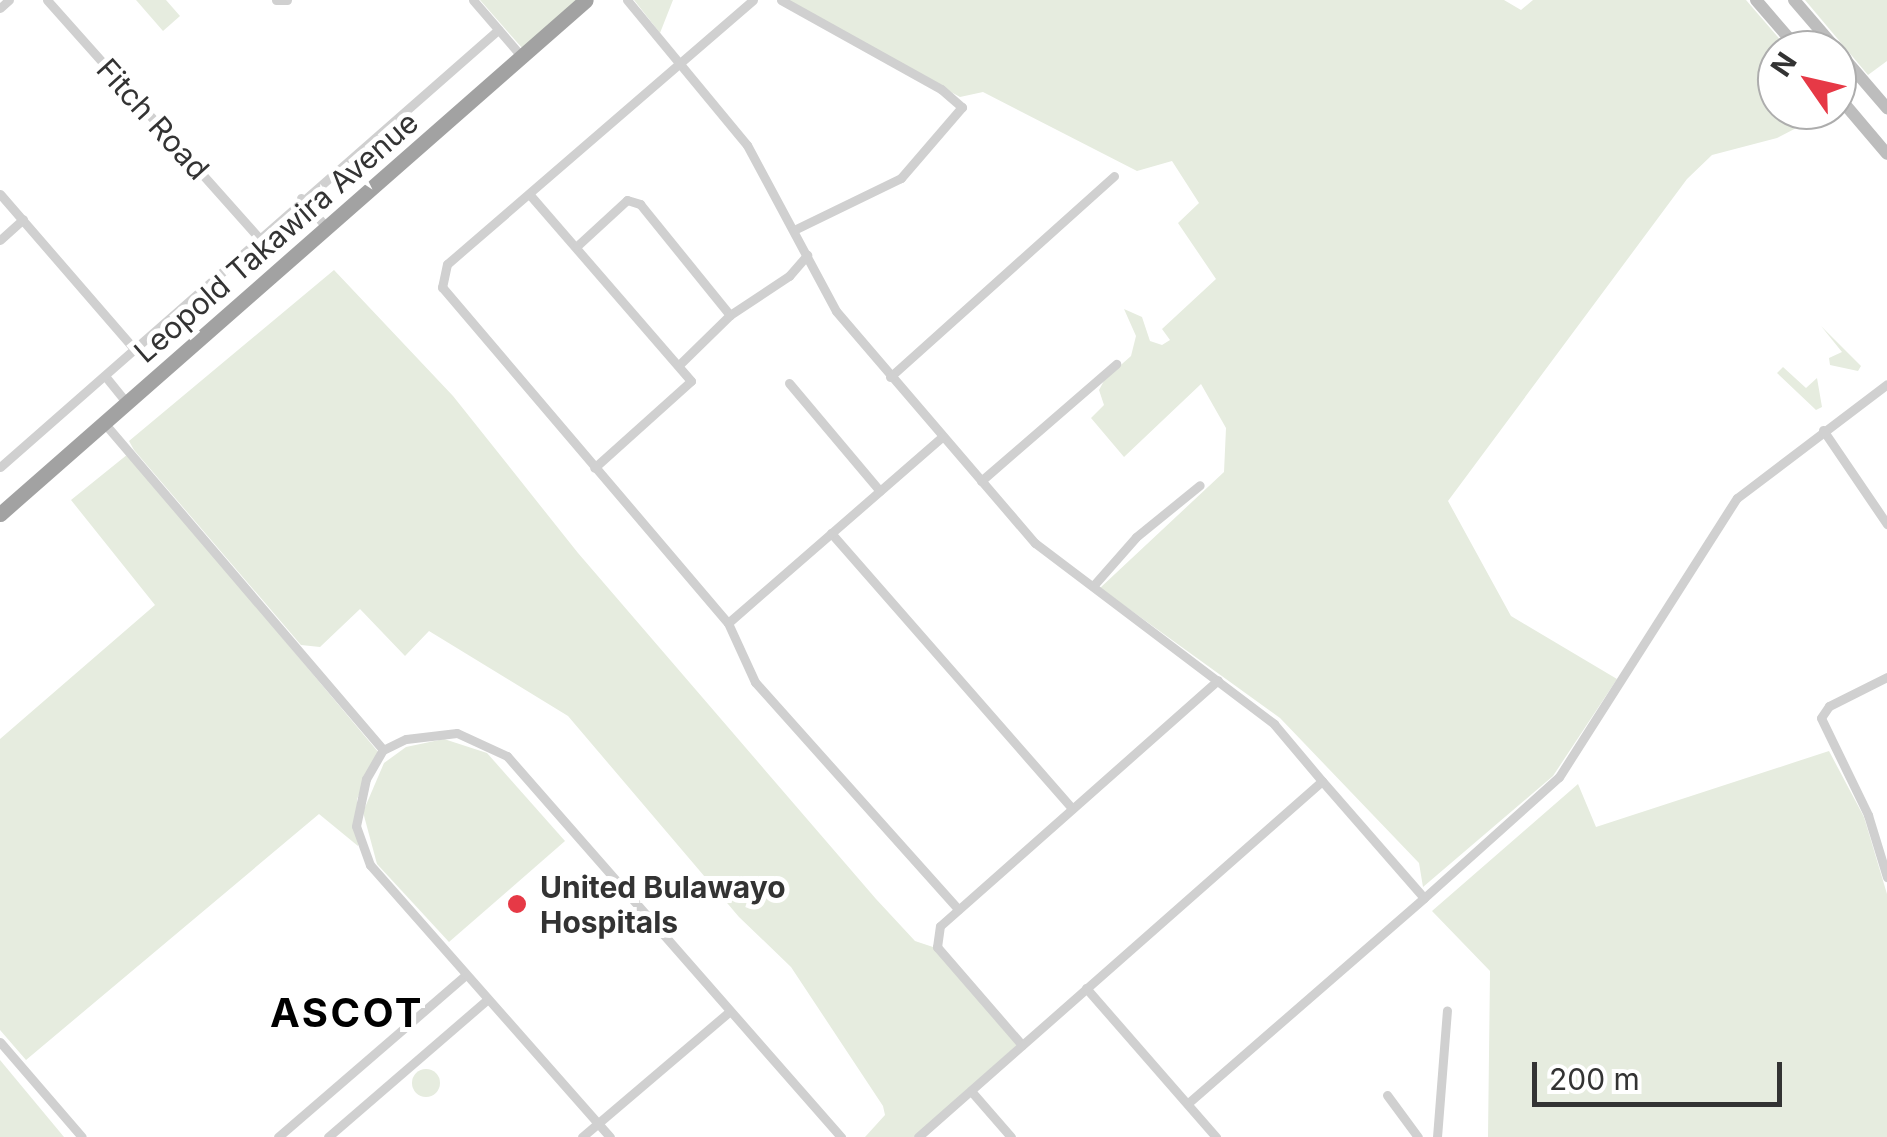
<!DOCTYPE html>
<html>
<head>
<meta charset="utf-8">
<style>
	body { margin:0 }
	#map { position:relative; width:1887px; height:1137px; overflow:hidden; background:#fff; font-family:Inter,sans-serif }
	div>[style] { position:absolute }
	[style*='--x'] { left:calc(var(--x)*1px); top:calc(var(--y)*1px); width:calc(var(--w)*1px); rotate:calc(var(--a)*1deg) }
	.green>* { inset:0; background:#e6ecdf }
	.round { border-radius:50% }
	.minor>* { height:9px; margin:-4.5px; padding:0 4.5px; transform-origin:4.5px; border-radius:4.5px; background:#d0d0d0 }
	.secondary>* { height:12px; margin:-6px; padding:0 6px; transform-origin:6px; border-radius:6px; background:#bdbdbd }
	.trunk>* { height:15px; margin:-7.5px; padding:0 7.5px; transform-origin:7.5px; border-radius:7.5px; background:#a2a2a2 }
	.dots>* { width:28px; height:28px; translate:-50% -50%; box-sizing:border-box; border:5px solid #fff; border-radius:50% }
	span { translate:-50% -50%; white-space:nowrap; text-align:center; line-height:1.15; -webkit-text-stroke:10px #fff; paint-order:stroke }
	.street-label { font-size:30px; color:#333 }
	.poi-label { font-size:30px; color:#333; font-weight:700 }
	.left { translate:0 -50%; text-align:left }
	.district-label { font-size:40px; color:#000; font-weight:700; letter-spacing:2.5px }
	.north { position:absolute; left:1757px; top:30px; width:100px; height:100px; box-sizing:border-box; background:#fff; border:2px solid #adadad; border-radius:50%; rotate:304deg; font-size:28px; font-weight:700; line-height:40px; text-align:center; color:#333 }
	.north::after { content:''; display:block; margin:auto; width:35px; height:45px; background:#e63946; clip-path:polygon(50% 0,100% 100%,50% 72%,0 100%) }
	.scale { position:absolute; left:1532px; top:1062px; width:250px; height:45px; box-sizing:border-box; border:5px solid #333; border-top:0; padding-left:12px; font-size:30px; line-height:35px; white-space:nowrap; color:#333; -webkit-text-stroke:8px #fff; paint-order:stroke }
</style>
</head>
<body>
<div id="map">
	<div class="green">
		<i style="clip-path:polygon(136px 0,166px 0,180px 16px,163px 31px)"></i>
		<i style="clip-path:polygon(480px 0,580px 0,523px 49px)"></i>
		<i style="clip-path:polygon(634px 0,673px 0,660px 33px)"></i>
		<i style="clip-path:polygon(784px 0,1504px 0,1521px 10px,1533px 0,1746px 0,1789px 50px,1777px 50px,1777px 110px,1831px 110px,1777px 138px,1712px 155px,1687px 179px,1448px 501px,1511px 616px,1617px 679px,1553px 776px,1423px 887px,1419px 863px,1280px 718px,1100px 588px,1224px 472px,1226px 428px,1201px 384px,1124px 457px,1091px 418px,1104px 405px,1099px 390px,1105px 379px,1131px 356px,1136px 336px,1124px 309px,1142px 317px,1150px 341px,1162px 345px,1170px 340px,1162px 329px,1216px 279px,1178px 223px,1199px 203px,1172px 161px,1137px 171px,983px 92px,960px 97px)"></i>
		<i style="clip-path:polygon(1805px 0,1887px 0,1887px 61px,1868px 75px)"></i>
		<i style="clip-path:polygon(334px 270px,453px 396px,578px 553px,876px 899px,915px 941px,936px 948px,1017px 1045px,914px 1137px,865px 1137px,885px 1115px,883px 1106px,791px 967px,739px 917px,568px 716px,429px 631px,405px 656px,360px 609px,320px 647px,301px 645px,134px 450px,129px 441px)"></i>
		<i style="clip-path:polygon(1821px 326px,1861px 366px,1858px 371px,1830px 365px,1829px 358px,1842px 352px)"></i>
		<i style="clip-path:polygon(1783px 367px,1806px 388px,1817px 378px,1822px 407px,1816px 410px,1777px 373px)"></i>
		<i style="clip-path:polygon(128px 454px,379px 753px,357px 799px,358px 846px,319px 814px,26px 1060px,0 1030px,0 739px,155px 605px,71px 500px)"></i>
		<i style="clip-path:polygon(444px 739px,487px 753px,565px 841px,449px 942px,377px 864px,363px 812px,384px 763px,406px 747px)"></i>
		<i style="clip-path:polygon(1829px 751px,1864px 817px,1887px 894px,1887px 1137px,1488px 1137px,1490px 971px,1432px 911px,1578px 784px,1596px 827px)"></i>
		<i style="clip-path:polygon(0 1060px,64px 1137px,0 1137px)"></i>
		<i class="round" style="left:412px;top:1069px;width:28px;height:28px"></i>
	</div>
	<div class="minor">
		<i style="--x:47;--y:0;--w:317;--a:48.3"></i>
		<i style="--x:276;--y:0;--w:11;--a:0"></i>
		<i style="--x:473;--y:0;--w:75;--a:49.3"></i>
		<i style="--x:627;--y:0;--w:188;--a:50.4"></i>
		<i style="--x:747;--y:145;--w:188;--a:61.8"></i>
		<i style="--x:836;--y:311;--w:306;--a:49.4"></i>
		<i style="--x:1035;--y:543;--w:300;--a:37.1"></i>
		<i style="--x:1274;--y:724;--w:75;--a:49.9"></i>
		<i style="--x:753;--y:0;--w:404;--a:139.2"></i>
		<i style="--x:447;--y:264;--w:24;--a:102"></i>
		<i style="--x:442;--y:287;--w:441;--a:49.6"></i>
		<i style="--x:728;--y:623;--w:65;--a:65.4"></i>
		<i style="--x:755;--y:682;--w:305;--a:48.2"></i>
		<i style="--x:781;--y:0;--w:183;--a:29.1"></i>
		<i style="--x:941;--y:89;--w:28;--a:41"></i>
		<i style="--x:962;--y:107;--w:94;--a:130.7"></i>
		<i style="--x:901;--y:178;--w:119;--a:154.1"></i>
		<i style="--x:0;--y:8;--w:12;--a:-42"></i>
		<i style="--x:0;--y:194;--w:206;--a:49.1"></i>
		<i style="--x:530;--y:195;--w:246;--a:49.1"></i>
		<i style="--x:691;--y:381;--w:130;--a:138.1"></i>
		<i style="--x:301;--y:198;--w:41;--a:48.9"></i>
		<i style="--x:0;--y:240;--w:31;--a:-42"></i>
		<i style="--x:577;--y:246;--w:68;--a:-42.6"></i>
		<i style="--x:627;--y:200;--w:14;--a:17"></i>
		<i style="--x:640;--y:204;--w:143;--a:51"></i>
		<i style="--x:730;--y:315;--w:69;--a:135.6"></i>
		<i style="--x:730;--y:315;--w:71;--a:-33.5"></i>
		<i style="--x:789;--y:276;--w:28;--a:-49"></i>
		<i style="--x:105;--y:376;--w:36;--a:51"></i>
		<i style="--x:890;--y:377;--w:301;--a:-41.9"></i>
		<i style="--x:789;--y:383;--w:141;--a:49.9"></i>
		<i style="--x:105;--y:424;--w:428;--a:49.5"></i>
		<i style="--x:1823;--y:430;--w:114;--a:55.8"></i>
		<i style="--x:0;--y:467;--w:663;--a:-41.27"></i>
		<i style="--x:981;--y:481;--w:179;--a:-40.9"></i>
		<i style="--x:831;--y:533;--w:366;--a:48.8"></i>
		<i style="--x:1093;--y:586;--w:65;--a:-48.7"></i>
		<i style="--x:1136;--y:537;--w:82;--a:-39.1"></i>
		<i style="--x:728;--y:623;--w:284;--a:-41"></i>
		<i style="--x:1887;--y:677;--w:65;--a:153.4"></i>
		<i style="--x:1829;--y:706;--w:14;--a:124"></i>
		<i style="--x:1821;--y:718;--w:108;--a:64.1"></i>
		<i style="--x:1868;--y:815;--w:65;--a:73"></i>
		<i style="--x:1424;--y:898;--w:181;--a:-41.9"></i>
		<i style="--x:1559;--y:777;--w:331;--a:-57.5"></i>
		<i style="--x:1737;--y:498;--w:188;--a:-37.2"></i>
		<i style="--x:1086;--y:988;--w:198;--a:48.9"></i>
		<i style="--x:0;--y:1042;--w:125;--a:49.2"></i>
		<i style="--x:1022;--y:1045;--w:130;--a:-130.9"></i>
		<i style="--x:937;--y:947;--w:21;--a:-82"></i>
		<i style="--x:940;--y:926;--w:371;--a:-41.5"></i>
		<i style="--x:971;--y:1091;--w:61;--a:49"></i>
		<i style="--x:1387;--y:1095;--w:52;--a:53.6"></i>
		<i style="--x:278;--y:1137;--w:248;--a:-40.8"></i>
		<i style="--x:328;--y:1137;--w:211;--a:-40.8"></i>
		<i style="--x:582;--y:1137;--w:193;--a:-40.4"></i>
		<i style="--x:610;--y:1137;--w:363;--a:-131.4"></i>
		<i style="--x:370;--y:865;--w:41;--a:-109.7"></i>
		<i style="--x:356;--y:826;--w:48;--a:-78"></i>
		<i style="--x:366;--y:779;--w:34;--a:-60"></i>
		<i style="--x:383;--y:750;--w:25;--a:-26"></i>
		<i style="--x:406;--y:739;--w:51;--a:-6.7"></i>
		<i style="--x:457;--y:733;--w:55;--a:24.7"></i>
		<i style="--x:507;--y:756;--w:507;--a:48.76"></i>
		<i style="--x:918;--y:1137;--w:538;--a:-41.39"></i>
		<i style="--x:1322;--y:781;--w:155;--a:48.9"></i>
		<i style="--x:1424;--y:898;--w:313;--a:139"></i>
		<i style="--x:1437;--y:1137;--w:127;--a:-85.5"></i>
	</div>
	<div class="secondary">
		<i style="--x:1756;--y:0;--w:66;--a:49.3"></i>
		<i style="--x:1794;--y:0;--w:143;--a:49.3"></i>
		<i style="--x:1837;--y:95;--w:77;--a:49.7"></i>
	</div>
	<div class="trunk">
		<i style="--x:0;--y:514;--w:779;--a:-41.26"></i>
	</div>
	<div class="dots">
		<i style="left:517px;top:904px;background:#e63946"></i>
	</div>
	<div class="street-label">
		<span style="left:153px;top:119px;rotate:48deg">Fitch Road</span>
		<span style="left:276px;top:237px;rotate:-41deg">Leopold Takawira Avenue</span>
	</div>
	<div class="poi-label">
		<span class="left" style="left:540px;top:904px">United Bulawayo<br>Hospitals</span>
	</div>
	<div class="district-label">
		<span style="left:347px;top:1013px">ASCOT</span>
	</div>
	<div class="north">N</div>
	<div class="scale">200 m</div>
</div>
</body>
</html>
